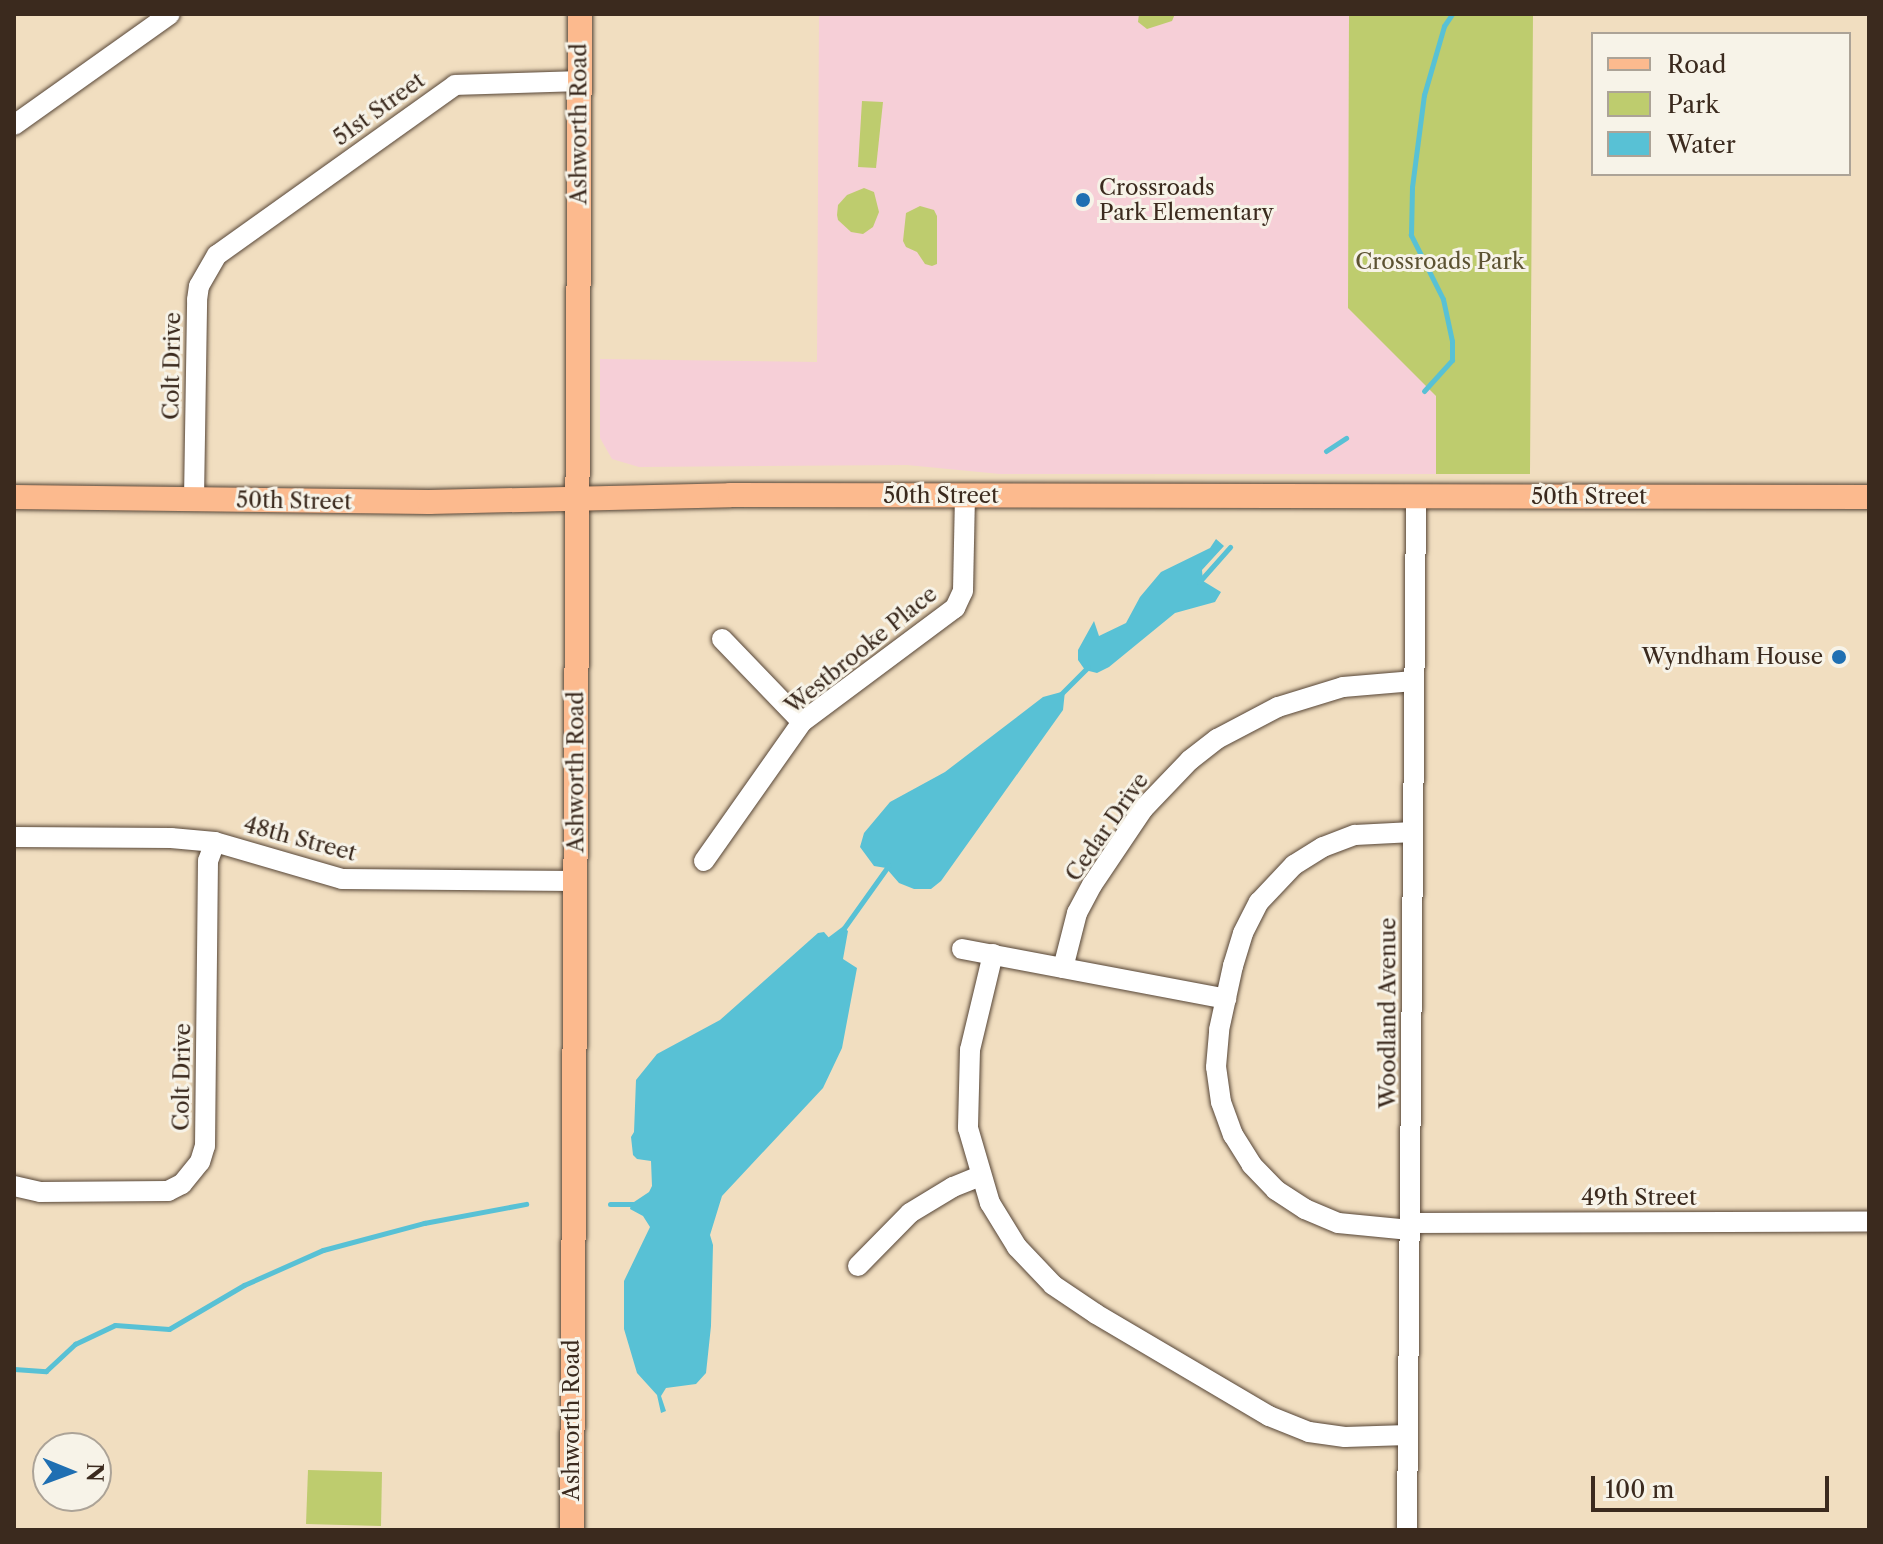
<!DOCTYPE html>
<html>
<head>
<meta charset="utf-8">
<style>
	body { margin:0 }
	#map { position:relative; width:1883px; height:1544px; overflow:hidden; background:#f1dec0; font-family:"Libre Caslon Text",serif }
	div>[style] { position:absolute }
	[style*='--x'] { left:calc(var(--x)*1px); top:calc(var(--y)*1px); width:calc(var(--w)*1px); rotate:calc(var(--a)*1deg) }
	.built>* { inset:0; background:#f6cfd7 }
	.green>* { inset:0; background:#becc6e }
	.water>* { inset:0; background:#58c1d5 }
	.stream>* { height:5px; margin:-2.5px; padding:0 2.5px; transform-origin:2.5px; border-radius:2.5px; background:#58c1d5 }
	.roads { filter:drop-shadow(0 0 2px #564536) drop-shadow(0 0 2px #564536) }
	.minor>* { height:20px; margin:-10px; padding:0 10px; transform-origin:10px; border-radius:10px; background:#fff }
	.major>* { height:24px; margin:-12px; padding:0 12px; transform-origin:12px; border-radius:12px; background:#fcba8e }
	.dots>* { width:22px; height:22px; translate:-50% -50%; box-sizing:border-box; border:4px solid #f7f3e8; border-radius:50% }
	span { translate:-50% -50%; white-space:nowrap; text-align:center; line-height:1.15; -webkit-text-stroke:6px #f7f3e8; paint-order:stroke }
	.street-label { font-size:22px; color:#3b2a1e }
	.poi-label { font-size:22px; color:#3b2a1e }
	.left { translate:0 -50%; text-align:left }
	.right { translate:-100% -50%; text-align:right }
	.park-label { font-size:22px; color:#5c5232 }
	.frame { position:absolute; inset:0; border:16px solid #3b2a1e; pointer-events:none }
	.legend { position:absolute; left:1591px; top:32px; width:260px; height:144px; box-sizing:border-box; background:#f7f3e8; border:2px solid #aca397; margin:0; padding:10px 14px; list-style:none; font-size:24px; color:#3b2a1e }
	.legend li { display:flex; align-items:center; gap:16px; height:40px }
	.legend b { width:40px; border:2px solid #aca397 }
	.north { position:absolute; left:32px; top:1432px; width:80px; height:80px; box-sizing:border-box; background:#f7f3e8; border:2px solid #aca397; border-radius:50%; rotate:91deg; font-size:22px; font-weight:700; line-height:32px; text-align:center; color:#3b2a1e }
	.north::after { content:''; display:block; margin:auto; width:28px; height:36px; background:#1f6fb2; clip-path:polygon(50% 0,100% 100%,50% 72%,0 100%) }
	.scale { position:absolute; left:1591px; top:1476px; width:238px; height:36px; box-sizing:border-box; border:4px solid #3b2a1e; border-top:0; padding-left:10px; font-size:24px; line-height:28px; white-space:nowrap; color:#3b2a1e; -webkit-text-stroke:6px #f7f3e8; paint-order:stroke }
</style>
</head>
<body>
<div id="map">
	<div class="built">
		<i style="clip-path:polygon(819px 14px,1349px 14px,1348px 308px,1437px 396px,1436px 474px,1000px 474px,907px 465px,639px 467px,612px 459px,600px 438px,600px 359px,817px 362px)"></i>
	</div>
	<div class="green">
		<i style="clip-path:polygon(1139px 14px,1175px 14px,1172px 21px,1147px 29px,1138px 22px)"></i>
		<i style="clip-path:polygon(1349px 14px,1533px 14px,1530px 474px,1436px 474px,1436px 396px,1348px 308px)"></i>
		<i style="clip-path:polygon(862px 101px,883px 102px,876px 168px,858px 167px)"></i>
		<i style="clip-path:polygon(864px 188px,874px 192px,879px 212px,873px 227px,863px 234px,851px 232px,838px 220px,837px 215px,838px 205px,847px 195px)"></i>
		<i style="clip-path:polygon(920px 206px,934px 210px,937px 216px,937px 264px,932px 266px,925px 264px,917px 252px,906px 247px,903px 241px,906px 213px)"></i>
		<i style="clip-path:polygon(308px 1470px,382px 1472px,381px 1526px,306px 1524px)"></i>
	</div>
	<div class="water">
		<i style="clip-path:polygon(1216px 539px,1224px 546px,1202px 570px,1203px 581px,1221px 592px,1215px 602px,1175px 613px,1109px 667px,1097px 673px,1085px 670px,1078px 660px,1078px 650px,1094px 621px,1099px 636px,1126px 623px,1140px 597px,1161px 572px,1210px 548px)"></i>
		<i style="clip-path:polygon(1065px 691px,1063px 710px,941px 881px,931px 889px,914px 889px,899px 883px,886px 868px,874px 866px,860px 847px,864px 833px,890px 802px,945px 772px,1043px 697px)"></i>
		<i style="clip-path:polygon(844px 928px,848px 931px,843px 959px,857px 968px,842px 1048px,823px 1088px,722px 1196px,710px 1235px,713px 1245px,711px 1326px,706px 1373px,696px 1384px,666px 1388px,661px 1396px,666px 1411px,661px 1413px,657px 1395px,637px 1373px,624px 1329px,624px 1281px,650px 1227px,643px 1216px,630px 1209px,631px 1204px,649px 1192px,652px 1186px,651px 1161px,637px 1159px,633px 1155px,631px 1137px,634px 1132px,636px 1080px,657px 1054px,720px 1020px,818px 933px,824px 932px,830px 939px)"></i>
	</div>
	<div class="stream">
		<i style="--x:1424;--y:391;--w:42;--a:-47.9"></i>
		<i style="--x:1452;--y:360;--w:19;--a:-90"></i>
		<i style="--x:1452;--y:341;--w:43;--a:-102.1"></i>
		<i style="--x:1443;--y:299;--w:72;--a:-116.6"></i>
		<i style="--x:1411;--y:235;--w:48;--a:-88.8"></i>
		<i style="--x:1412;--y:187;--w:93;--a:-82.6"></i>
		<i style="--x:1424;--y:95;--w:72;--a:-73.8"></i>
		<i style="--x:1444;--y:26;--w:14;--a:-56"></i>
		<i style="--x:1326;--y:451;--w:24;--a:-33"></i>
		<i style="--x:1199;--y:582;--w:47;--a:-48.5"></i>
		<i style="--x:1061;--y:694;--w:38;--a:-45"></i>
		<i style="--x:828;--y:940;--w:20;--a:-37"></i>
		<i style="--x:844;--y:928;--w:77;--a:-54.5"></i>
		<i style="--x:610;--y:1204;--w:27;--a:0"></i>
		<i style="--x:14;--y:1369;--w:32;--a:4"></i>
		<i style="--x:46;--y:1371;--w:40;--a:-43"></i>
		<i style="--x:75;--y:1344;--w:44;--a:-25.4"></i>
		<i style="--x:115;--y:1325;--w:54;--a:4.2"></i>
		<i style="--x:169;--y:1329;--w:87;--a:-30.4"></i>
		<i style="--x:244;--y:1285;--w:86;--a:-23.9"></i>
		<i style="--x:323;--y:1250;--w:105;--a:-15"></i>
		<i style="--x:424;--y:1223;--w:104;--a:-10.6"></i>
	</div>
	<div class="roads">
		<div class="minor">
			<i style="--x:14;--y:125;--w:191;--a:-35.4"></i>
			<i style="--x:194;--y:499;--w:199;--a:-89.1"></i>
			<i style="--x:197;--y:300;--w:14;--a:-82"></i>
			<i style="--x:199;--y:286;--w:36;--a:-60"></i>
			<i style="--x:217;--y:255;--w:292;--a:-35.5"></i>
			<i style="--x:455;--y:85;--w:125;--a:-1.8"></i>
			<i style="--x:722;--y:639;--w:115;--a:46.1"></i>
			<i style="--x:14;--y:837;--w:157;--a:0.4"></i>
			<i style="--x:171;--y:838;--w:44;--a:5.2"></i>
			<i style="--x:215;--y:842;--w:132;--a:16.2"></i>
			<i style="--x:342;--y:879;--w:233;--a:0.5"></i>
			<i style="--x:704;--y:861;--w:170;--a:-54.8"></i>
			<i style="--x:802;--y:722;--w:191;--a:-36.7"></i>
			<i style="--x:955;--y:608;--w:19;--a:-65"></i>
			<i style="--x:963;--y:591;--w:95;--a:-88.8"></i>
			<i style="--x:962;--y:949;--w:269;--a:10.7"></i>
			<i style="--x:993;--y:954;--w:99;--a:103.5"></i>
			<i style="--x:970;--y:1050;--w:78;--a:91.5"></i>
			<i style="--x:968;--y:1128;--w:78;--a:73.7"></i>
			<i style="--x:990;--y:1203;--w:52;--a:58.5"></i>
			<i style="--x:1017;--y:1247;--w:52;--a:46.5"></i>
			<i style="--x:1053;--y:1285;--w:52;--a:34"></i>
			<i style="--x:1096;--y:1314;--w:201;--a:30.5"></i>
			<i style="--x:1269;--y:1416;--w:43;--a:21.8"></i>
			<i style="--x:1309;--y:1432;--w:36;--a:8"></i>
			<i style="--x:1345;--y:1437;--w:63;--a:-1.8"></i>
			<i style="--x:1063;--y:968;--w:57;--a:-75.7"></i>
			<i style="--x:1077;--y:913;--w:32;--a:-62"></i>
			<i style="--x:1092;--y:885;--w:92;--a:-56.1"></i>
			<i style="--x:1143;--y:809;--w:68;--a:-46.2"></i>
			<i style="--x:1190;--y:760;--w:34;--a:-38"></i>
			<i style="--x:1217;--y:739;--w:69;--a:-27.7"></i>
			<i style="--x:1278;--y:707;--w:68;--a:-17.1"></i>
			<i style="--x:1343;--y:687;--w:71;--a:-4.8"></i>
			<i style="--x:14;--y:1186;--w:27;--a:13"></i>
			<i style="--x:40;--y:1192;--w:128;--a:-0.4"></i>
			<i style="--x:168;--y:1191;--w:16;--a:-27"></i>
			<i style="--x:182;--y:1184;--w:28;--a:-51"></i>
			<i style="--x:200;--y:1162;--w:17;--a:-73"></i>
			<i style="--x:205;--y:1146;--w:285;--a:-89.4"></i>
			<i style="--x:208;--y:861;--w:20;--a:-70"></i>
			<i style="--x:1410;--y:1223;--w:459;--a:-0.2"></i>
			<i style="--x:1410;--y:1230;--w:72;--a:-174.4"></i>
			<i style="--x:1338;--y:1223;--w:36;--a:-157"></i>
			<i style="--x:1305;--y:1209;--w:35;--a:-147"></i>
			<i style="--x:1276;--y:1190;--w:35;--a:-134"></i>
			<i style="--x:1252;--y:1165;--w:36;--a:-122"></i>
			<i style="--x:1233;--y:1135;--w:35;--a:-110"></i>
			<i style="--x:1221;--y:1102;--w:35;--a:-98"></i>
			<i style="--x:1216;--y:1067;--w:37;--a:-85"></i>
			<i style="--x:1219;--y:1030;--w:66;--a:-77.7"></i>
			<i style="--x:1233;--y:966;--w:34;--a:-73"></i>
			<i style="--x:1243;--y:933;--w:35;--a:-63"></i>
			<i style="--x:1259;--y:902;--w:51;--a:-46.6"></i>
			<i style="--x:1294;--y:865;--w:34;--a:-32"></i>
			<i style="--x:1323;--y:847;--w:34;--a:-21"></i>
			<i style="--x:1355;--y:835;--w:58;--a:-3"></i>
			<i style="--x:858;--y:1266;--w:74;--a:-45.5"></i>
			<i style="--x:910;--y:1213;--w:50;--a:-31.2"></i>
			<i style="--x:953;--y:1187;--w:29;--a:-22"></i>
			<i style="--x:1407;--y:1530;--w:1034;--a:-89.5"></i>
		</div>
		<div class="major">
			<i style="--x:14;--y:497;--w:415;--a:0.7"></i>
			<i style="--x:429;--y:502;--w:301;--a:-1.3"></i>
			<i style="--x:730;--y:495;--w:1139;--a:0.1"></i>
			<i style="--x:572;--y:1530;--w:1516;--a:-89.7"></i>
		</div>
	</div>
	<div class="dots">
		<i style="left:1083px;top:200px;background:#1f6fb2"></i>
		<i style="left:1839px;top:657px;background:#1f6fb2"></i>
	</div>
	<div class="street-label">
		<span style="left:379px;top:109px;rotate:-36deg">51st Street</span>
		<span style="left:579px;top:124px;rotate:-90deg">Ashworth Road</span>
		<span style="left:172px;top:366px;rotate:-89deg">Colt Drive</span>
		<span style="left:941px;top:496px">50th Street</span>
		<span style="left:1589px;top:497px">50th Street</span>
		<span style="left:294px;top:501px;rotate:1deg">50th Street</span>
		<span style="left:861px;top:650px;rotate:-39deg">Westbrooke Place</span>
		<span style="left:576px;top:772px;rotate:-90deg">Ashworth Road</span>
		<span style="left:1107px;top:827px;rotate:-55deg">Cedar Drive</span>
		<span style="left:300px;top:839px;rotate:15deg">48th Street</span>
		<span style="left:1388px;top:1013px;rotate:-90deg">Woodland Avenue</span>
		<span style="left:182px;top:1077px;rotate:-89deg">Colt Drive</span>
		<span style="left:1639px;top:1198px">49th Street</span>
		<span style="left:572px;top:1420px;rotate:-90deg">Ashworth Road</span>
	</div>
	<div class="poi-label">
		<span class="left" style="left:1099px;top:200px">Crossroads<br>Park Elementary</span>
		<span class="right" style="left:1823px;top:657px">Wyndham House</span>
	</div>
	<div class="park-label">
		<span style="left:1440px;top:262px">Crossroads Park</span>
	</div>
	<div class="frame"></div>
	<ul class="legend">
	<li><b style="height:10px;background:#fcba8e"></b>Road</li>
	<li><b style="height:22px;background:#becc6e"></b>Park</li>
	<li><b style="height:22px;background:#58c1d5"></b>Water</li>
	</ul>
	<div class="north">N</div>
	<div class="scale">100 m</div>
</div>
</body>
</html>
